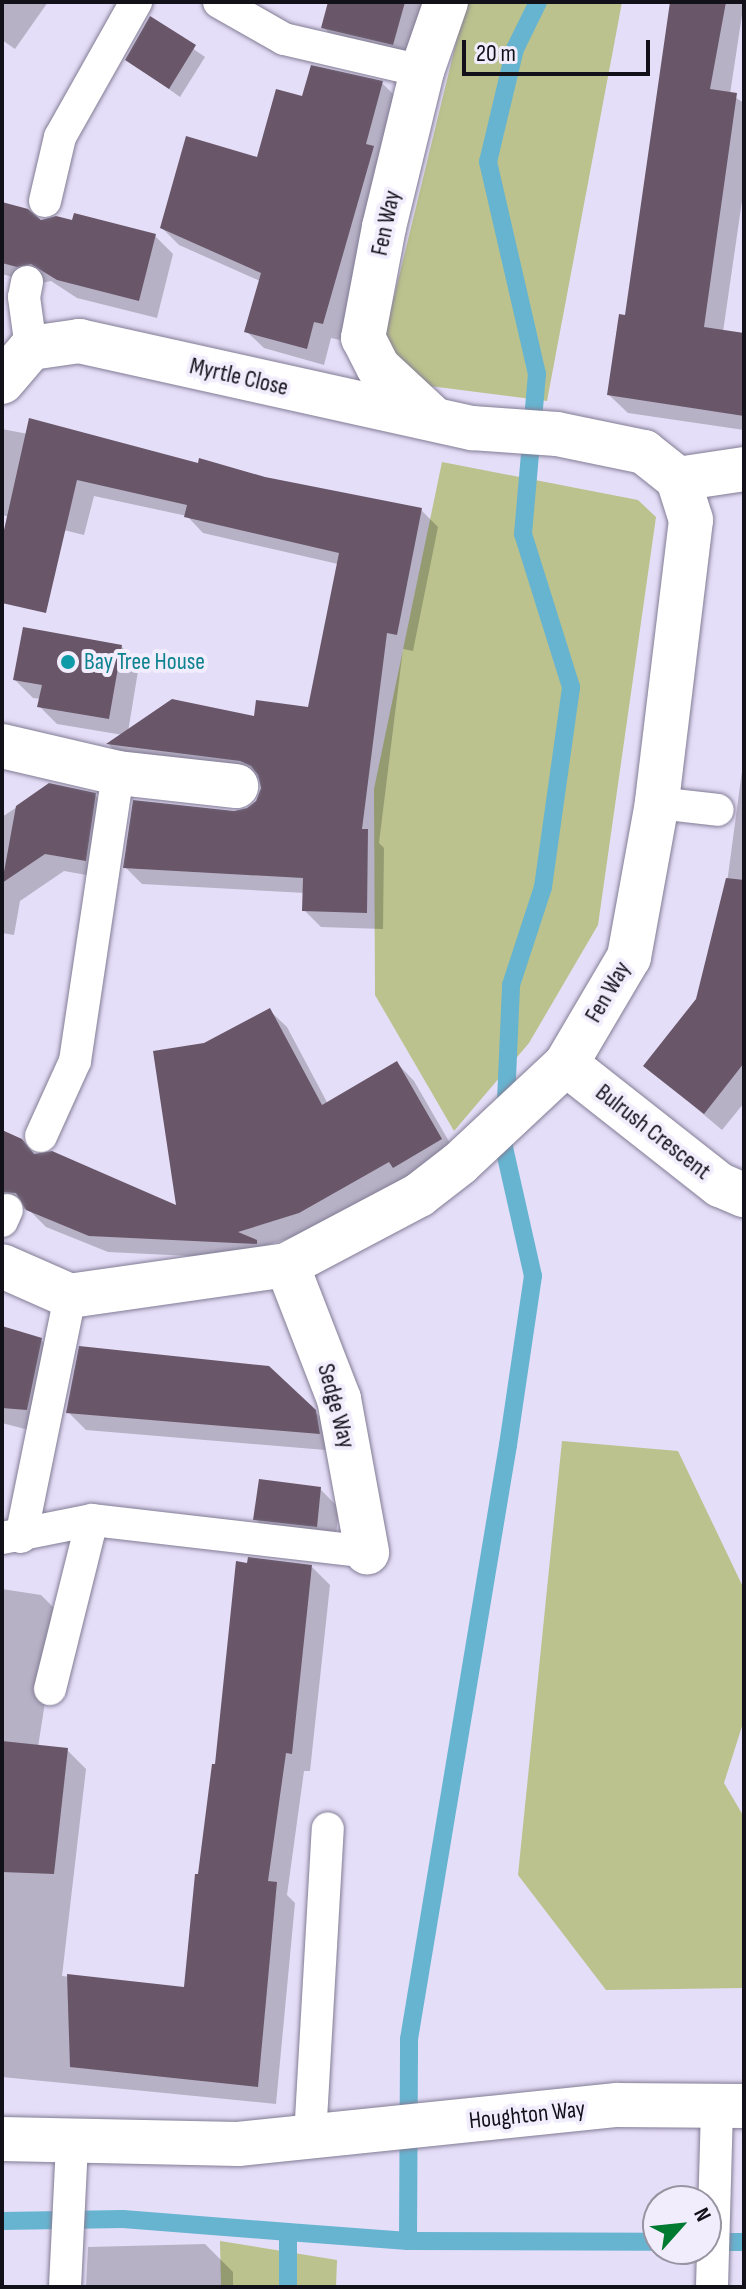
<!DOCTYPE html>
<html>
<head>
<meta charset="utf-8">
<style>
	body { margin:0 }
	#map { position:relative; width:746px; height:2289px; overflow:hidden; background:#e5def8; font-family:"Sofia Sans Condensed",sans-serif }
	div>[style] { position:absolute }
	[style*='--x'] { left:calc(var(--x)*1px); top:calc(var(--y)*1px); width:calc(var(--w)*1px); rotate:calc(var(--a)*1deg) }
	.green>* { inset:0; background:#bbc28d }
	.shadow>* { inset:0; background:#0003 }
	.stream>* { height:18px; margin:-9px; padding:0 9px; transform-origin:9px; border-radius:9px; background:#67b4d0 }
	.building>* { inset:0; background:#695769 }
	.roads { filter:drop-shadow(0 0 2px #827c94) drop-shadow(0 0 2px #827c94) }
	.service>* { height:32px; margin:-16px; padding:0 16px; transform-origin:16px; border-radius:16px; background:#fff }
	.minor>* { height:44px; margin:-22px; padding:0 22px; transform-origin:22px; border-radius:22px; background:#fff }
	.dots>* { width:22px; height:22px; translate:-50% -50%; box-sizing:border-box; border:4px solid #f1edfd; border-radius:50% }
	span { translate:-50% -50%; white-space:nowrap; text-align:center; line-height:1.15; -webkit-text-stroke:8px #f1edfd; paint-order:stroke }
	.street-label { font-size:24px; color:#121019 }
	.culture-label { font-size:24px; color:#0d838f }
	.left { translate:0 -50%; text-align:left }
	.frame { position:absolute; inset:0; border:4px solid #121019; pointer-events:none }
	.north { position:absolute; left:642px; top:2185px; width:80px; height:80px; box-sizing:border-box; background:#f1edfd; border:2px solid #9895a2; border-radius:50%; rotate:63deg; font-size:22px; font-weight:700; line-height:32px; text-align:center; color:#121019 }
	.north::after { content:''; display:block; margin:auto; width:28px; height:36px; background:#007a31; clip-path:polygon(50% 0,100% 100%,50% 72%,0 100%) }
	.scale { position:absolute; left:462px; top:40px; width:188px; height:36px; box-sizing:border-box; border:4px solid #121019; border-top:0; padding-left:10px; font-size:24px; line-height:28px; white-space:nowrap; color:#121019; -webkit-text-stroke:6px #f1edfd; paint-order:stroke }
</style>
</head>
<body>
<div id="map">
	<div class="green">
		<i style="clip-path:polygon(466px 2px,622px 2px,547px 401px,414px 384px,384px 338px)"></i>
		<i style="clip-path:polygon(442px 462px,638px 500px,656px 517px,598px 925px,529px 1043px,454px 1131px,375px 995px,374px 789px)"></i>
		<i style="clip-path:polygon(562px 1441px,678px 1451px,744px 1589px,744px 1720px,724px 1783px,744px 1817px,744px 1988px,606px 1990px,518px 1875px)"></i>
		<i style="clip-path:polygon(220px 2241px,337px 2260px,336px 2287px,221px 2287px)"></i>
	</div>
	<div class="shadow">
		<i style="clip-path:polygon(2px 2px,48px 2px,15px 49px,2px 40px)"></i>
		<i style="clip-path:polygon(330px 2px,423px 2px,410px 61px,341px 45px,323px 27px)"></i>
		<i style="clip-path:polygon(673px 2px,744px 2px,730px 94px,744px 103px,744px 187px,723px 332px,744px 335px,744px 430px,628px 413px,609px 395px,627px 317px)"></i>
		<i style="clip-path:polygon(150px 19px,205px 57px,180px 97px,128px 60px)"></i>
		<i style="clip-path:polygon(382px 83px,399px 100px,390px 165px,340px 340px,331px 338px,324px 365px,264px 348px,246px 331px,260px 281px,179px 245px,162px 228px,258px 159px,304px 99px)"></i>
		<i style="clip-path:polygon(2px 204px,41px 222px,155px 236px,173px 254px,157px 318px,77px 298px,51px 281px,36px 284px,2px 274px)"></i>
		<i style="clip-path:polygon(2px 429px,421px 510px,438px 527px,413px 651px,403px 649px,379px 843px,384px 848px,383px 929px,321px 927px,304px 910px,305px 893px,142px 884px,125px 867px,234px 813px,248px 810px,257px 803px,263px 788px,261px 779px,125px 761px,109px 745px,123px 735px,57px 724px,39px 706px,41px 699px,33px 698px,15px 680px,121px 646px,139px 665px,128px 732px,255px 719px,310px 709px,338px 564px,203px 533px,187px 516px,94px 496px,84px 535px,2px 515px)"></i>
		<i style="clip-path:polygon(744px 756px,744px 1103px,722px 1130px,645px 1065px,697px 999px,727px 883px)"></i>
		<i style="clip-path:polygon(50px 785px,95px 795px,113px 814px,103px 878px,64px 871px,20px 901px,14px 935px,2px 933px,2px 817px)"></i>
		<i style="clip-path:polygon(269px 1010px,287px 1027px,328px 1104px,397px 1063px,414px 1081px,458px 1157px,317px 1230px,261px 1247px,274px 1260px,108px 1252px,46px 1227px,27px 1208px,13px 1213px,2px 1209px,2px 1132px,21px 1140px,36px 1155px,179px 1208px,204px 1045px)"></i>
		<i style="clip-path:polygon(2px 1327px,41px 1340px,60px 1359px,44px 1434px,2px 1423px)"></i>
		<i style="clip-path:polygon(314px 1411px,333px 1430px,337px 1451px,86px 1430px,68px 1412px)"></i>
		<i style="clip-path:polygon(320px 1489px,339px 1508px,335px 1544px,274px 1537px,255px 1519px)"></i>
		<i style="clip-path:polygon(312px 1567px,330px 1585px,310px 1771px,304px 1771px,287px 1895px,295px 1903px,276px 2104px,2px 2077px,2px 1589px,41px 1595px,59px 1613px,38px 1747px,67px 1750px,86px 1769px,62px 1976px,186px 1989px,217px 1766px)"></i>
		<i style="clip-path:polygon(205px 2244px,233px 2272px,233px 2287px,86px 2287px,88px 2247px)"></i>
	</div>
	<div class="stream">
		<i style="--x:2;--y:2221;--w:121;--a:-0.9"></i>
		<i style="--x:123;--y:2219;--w:166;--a:4.5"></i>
		<i style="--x:408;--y:2241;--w:250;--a:0.2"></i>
		<i style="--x:706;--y:2242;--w:38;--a:0"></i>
		<i style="--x:288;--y:2287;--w:55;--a:-90"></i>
		<i style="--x:288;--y:2232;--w:120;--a:4.3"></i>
		<i style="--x:408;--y:2241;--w:202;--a:-89.7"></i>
		<i style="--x:409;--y:2039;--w:602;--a:-80.54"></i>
		<i style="--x:508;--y:1445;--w:171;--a:-81.6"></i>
		<i style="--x:533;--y:1276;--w:132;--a:-102.7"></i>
		<i style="--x:504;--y:1147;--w:162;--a:-87.5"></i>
		<i style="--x:511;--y:985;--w:103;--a:-71.9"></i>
		<i style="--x:543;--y:887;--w:202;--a:-82"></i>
		<i style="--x:571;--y:687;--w:160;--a:-107.4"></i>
		<i style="--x:523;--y:534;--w:161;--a:-85"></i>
		<i style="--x:537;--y:374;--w:218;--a:-103"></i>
		<i style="--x:488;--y:162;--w:116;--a:-76.6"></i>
		<i style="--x:515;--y:49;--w:52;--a:-63.9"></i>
	</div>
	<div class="building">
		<i style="clip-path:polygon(328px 2px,405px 2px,393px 45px,321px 28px)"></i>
		<i style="clip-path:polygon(670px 2px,726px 2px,710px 89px,737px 93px,704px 327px,744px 333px,744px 416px,607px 395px,619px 314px,625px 315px)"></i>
		<i style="clip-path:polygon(150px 16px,196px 45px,169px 89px,125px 60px)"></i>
		<i style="clip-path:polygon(311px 65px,383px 81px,366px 144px,374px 146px,360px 195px,323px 324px,314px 322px,307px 349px,244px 332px,261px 273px,160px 228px,186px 136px,257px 157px,276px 89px,302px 96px)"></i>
		<i style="clip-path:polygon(2px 202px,28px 209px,41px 220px,56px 216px,72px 220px,74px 213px,156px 234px,139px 301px,57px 280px,31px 264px,17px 267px,2px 263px)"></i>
		<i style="clip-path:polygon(29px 418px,198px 463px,199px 458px,265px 477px,422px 508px,397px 635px,387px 633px,362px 829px,368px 829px,367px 913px,302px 911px,303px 878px,123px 868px,133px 800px,234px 811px,247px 808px,256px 801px,261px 788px,258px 775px,251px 766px,240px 761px,106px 744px,172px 699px,254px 716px,256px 700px,308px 707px,339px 553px,184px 517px,187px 505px,77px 480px,46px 613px,2px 603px,2px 539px)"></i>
		<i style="clip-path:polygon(23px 627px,122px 645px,109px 719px,37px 707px,42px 685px,13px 680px)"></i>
		<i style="clip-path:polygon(49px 783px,96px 793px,86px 861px,45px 854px,2px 883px,16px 806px)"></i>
		<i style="clip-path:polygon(726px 878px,744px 880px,744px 1063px,704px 1114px,643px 1066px,696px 999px)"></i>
		<i style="clip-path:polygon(270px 1008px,322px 1105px,397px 1061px,442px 1139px,393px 1168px,389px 1162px,299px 1213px,238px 1232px,257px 1240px,257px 1244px,89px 1236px,26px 1210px,16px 1193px,2px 1192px,2px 1130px,22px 1139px,34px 1154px,52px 1151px,176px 1205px,153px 1051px,204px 1043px)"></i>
		<i style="clip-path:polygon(2px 1326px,42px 1338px,27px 1410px,2px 1408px)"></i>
		<i style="clip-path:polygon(79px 1346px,269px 1366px,316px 1410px,320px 1434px,66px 1413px)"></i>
		<i style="clip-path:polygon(259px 1479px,321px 1487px,317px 1527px,253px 1520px)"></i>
		<i style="clip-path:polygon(248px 1557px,312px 1565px,292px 1754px,286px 1753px,268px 1881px,277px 1882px,258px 2087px,70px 2067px,67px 1974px,184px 1987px,195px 1874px,198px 1874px,212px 1764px,215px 1764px,236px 1561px,247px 1563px)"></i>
		<i style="clip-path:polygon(2px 1741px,68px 1748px,54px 1874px,2px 1872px)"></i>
	</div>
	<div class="roads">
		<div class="service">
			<i style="--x:219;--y:2;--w:75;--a:29.6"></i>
			<i style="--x:284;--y:39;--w:142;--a:13.1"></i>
			<i style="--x:45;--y:201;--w:66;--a:-76.8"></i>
			<i style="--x:60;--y:137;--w:155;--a:-60.6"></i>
			<i style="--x:27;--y:282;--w:15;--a:101"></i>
			<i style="--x:24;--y:297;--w:51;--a:82.2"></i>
			<i style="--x:657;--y:803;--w:61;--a:6.5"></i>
			<i style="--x:41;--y:1136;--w:82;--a:-65.6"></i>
			<i style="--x:75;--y:1061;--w:291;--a:-81.5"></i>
			<i style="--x:2;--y:1221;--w:12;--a:-66"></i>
			<i style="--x:21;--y:1537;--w:246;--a:-78.5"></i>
			<i style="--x:2;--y:1538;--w:92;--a:-11.3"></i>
			<i style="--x:92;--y:1520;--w:277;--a:6.6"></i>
			<i style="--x:50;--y:1689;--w:174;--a:-76"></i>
			<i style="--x:310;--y:2137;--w:309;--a:-86.7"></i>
			<i style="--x:65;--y:2287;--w:145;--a:-87.2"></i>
			<i style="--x:712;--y:2287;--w:181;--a:-88.4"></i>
		</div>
		<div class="minor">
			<i style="--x:2;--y:382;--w:45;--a:-49.5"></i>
			<i style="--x:31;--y:348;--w:49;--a:-8.3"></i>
			<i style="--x:79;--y:341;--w:403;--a:12.5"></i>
			<i style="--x:472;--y:428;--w:85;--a:4"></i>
			<i style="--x:557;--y:434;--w:89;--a:11.7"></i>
			<i style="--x:644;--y:452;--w:43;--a:38.5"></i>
			<i style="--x:678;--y:479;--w:43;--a:72.4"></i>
			<i style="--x:691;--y:520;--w:285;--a:96.9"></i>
			<i style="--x:657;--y:803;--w:157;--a:100.3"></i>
			<i style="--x:629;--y:957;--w:124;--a:120.5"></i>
			<i style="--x:566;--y:1064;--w:146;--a:136.9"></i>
			<i style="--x:459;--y:1164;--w:51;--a:142.2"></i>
			<i style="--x:419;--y:1195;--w:149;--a:152.1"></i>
			<i style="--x:287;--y:1265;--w:219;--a:171.9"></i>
			<i style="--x:70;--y:1296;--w:74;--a:-156.2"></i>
			<i style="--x:434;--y:419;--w:76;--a:-137.1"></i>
			<i style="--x:378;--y:367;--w:33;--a:-117"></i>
			<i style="--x:363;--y:338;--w:113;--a:-79.3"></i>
			<i style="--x:384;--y:227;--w:161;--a:-76.3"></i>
			<i style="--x:422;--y:71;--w:73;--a:-70.8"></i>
			<i style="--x:678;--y:479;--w:67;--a:-8.6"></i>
			<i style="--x:2;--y:746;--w:119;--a:13.1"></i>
			<i style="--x:118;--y:773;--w:119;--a:6.3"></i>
			<i style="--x:566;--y:1064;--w:196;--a:38.2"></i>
			<i style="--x:720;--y:1185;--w:26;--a:23"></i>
			<i style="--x:287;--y:1265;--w:144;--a:68.8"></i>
			<i style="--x:339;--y:1399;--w:156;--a:79.6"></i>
			<i style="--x:2;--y:2139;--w:236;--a:1.2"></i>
			<i style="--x:238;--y:2144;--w:381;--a:-5.9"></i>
			<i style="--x:617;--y:2105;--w:127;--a:0.5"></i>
		</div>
	</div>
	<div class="dots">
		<i style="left:68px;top:662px;background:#0f9aa8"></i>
	</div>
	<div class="street-label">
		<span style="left:386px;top:223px;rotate:-78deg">Fen Way</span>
		<span style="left:239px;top:377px;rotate:13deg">Myrtle Close</span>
		<span style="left:608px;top:992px;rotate:-60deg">Fen Way</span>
		<span style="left:653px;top:1132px;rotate:38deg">Bulrush Crescent</span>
		<span style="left:336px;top:1406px;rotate:75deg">Sedge Way</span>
		<span style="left:527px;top:2115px;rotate:-6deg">Houghton Way</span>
	</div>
	<div class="culture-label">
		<span class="left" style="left:84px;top:662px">Bay Tree House</span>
	</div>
	<div class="frame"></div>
	<div class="north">N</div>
	<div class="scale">20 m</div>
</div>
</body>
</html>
